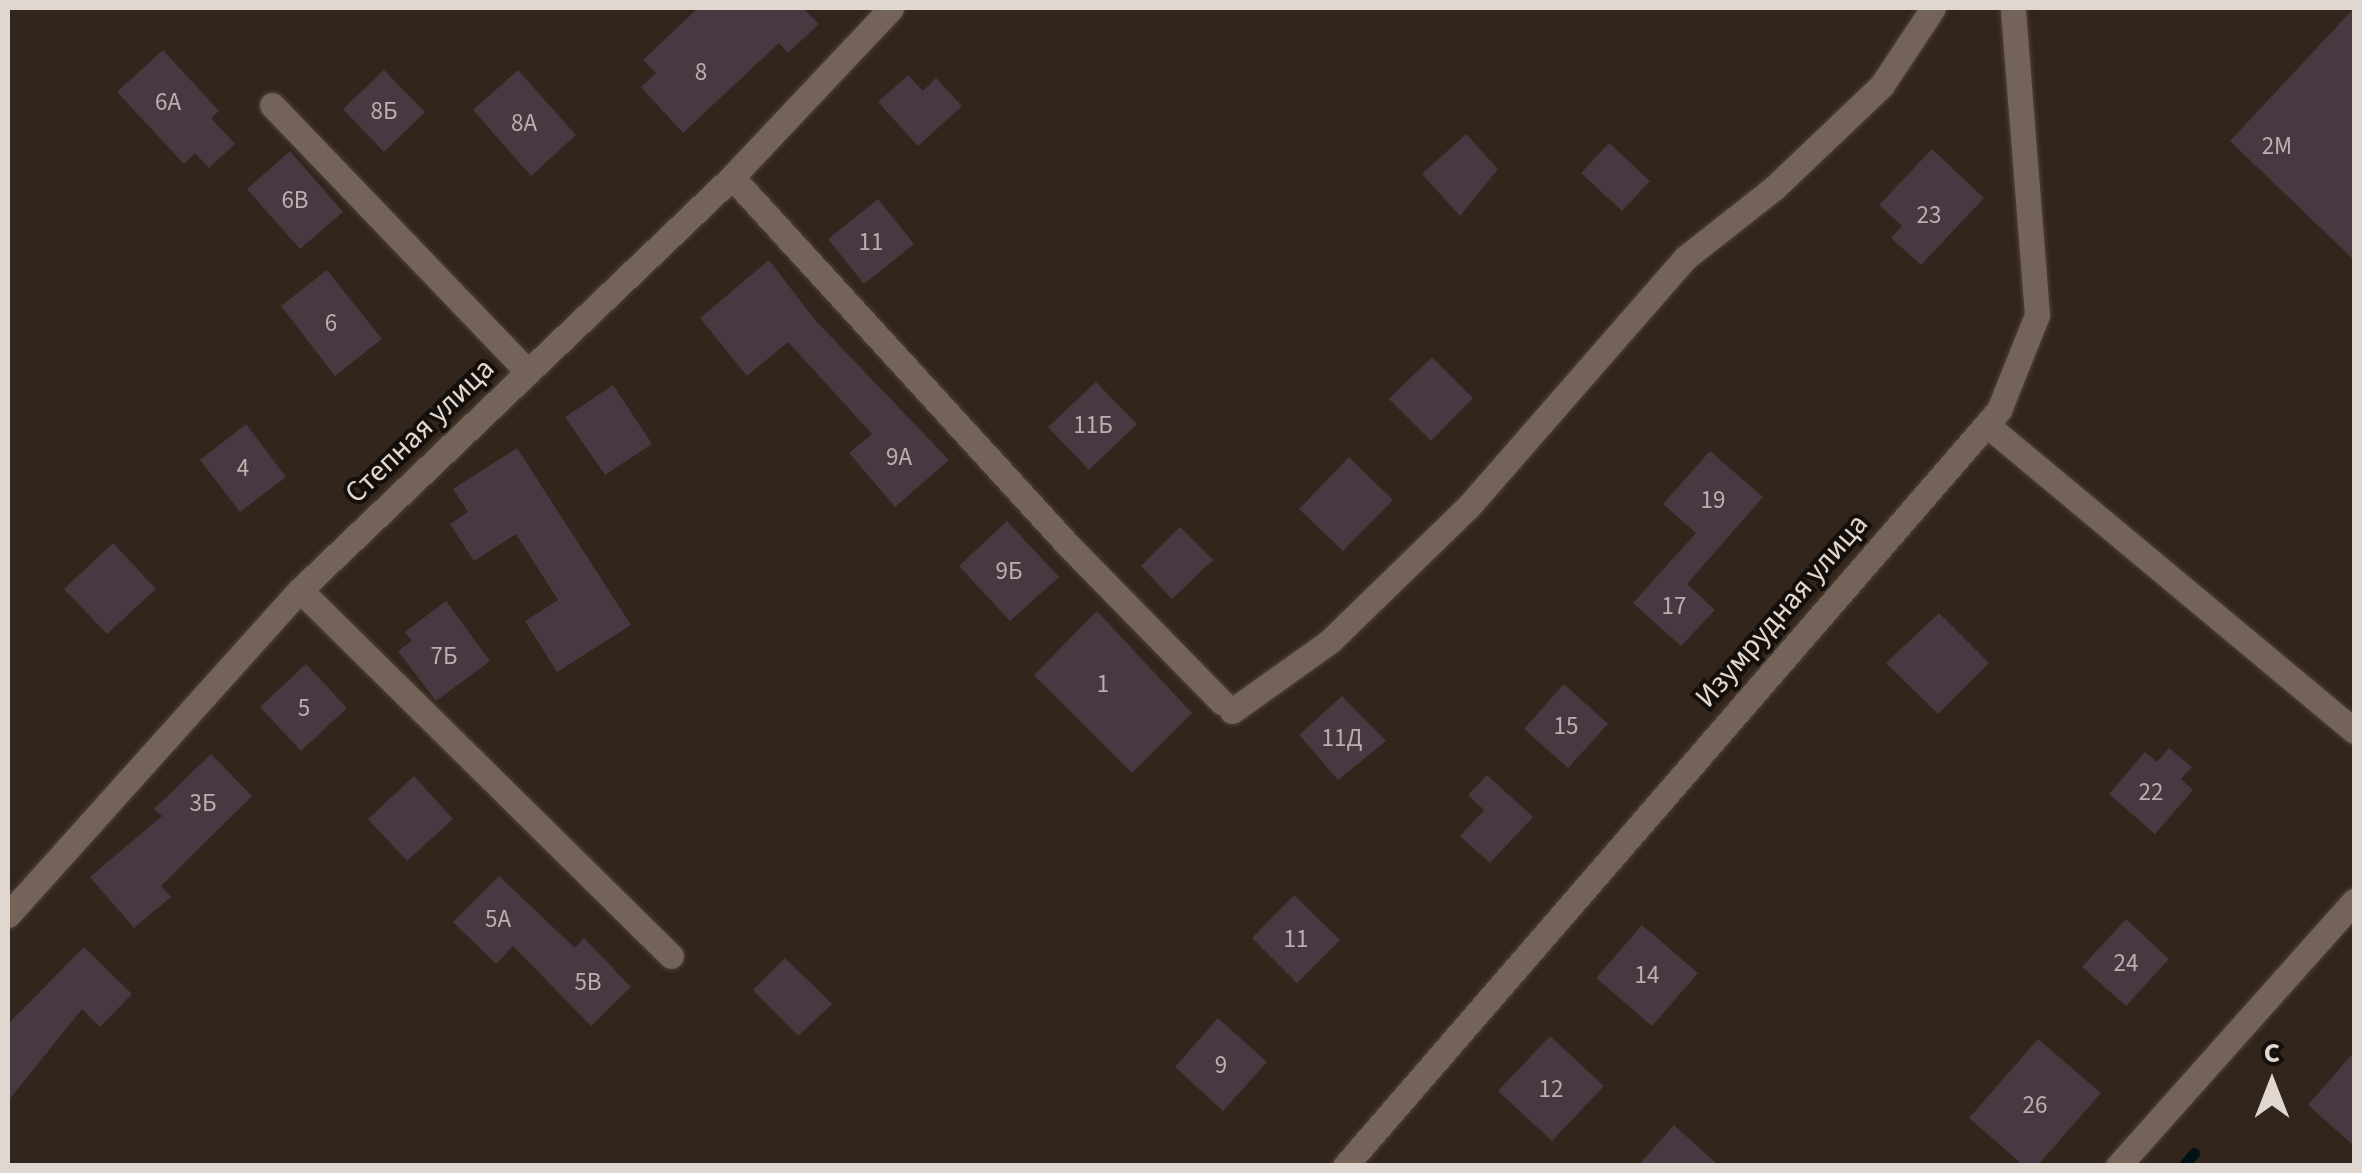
<!DOCTYPE html>
<html>
<head>
<meta charset="utf-8">
<style>
	body { margin:0 }
	#map { position:relative; width:2362px; height:1173px; overflow:hidden; background:#32251b; font-family:"Source Sans 3",sans-serif }
	div>[style] { position:absolute }
	[style*='--x'] { left:calc(var(--x)*1px); top:calc(var(--y)*1px); width:calc(var(--w)*1px); rotate:calc(var(--a)*1deg) }
	.stream>* { height:11px; margin:-5.5px; padding:0 5.5px; transform-origin:5.5px; border-radius:5.5px; background:#001216 }
	.building>* { inset:0; background:#483841 }
	.roads { filter:drop-shadow(0 0 2px #4d423a) drop-shadow(0 0 2px #4d423a) }
	.street>* { height:25px; margin:-12.5px; padding:0 12.5px; transform-origin:12.5px; border-radius:12.5px; background:#736358 }
	span { translate:-50% -50%; white-space:nowrap; text-align:center; line-height:1.15; -webkit-text-stroke:8px #150f0b; paint-order:stroke }
	.number-label { font-size:25px; color:#baafad }
	.number-label span { -webkit-text-stroke-width:0 }
	.street-label { font-size:30px; color:#e0d7d1 }
	.frame { position:absolute; inset:0; border:10px solid #e0d7d1; pointer-events:none }
	.north { position:absolute; left:2222px; top:1033px; width:100px; height:100px; -webkit-text-stroke:8px #150f0b; paint-order:stroke; rotate:0deg; font-size:28px; font-weight:700; line-height:40px; text-align:center; color:#e0d7d1 }
	.north::after { content:''; display:block; margin:auto; width:35px; height:45px; background:#e0d7d1; clip-path:polygon(50% 0,100% 100%,50% 72%,0 100%) }
</style>
</head>
<body>
<div id="map">
	<div class="stream">
		<i style="--x:2183;--y:1166;--w:17;--a:-50"></i>
	</div>
	<div class="building">
		<i style="clip-path:polygon(698px 8px,803px 8px,819px 24px,788px 53px,779px 43px,683px 133px,641px 87px,656px 73px,643px 60px)"></i>
		<i style="clip-path:polygon(2354px 8px,2354px 260px,2230px 141px)"></i>
		<i style="clip-path:polygon(163px 50px,219px 111px,211px 118px,235px 144px,209px 168px,195px 153px,184px 164px,117px 92px)"></i>
		<i style="clip-path:polygon(384px 70px,425px 112px,384px 152px,343px 109px)"></i>
		<i style="clip-path:polygon(518px 70px,576px 135px,531px 176px,473px 110px)"></i>
		<i style="clip-path:polygon(908px 75px,923px 91px,936px 78px,962px 106px,918px 146px,878px 102px)"></i>
		<i style="clip-path:polygon(1466px 134px,1498px 169px,1460px 216px,1422px 174px)"></i>
		<i style="clip-path:polygon(1609px 143px,1650px 181px,1622px 211px,1581px 173px)"></i>
		<i style="clip-path:polygon(1932px 149px,1984px 198px,1921px 265px,1891px 238px,1902px 226px,1879px 205px)"></i>
		<i style="clip-path:polygon(290px 151px,343px 212px,300px 249px,247px 189px)"></i>
		<i style="clip-path:polygon(878px 199px,914px 244px,864px 284px,828px 239px)"></i>
		<i style="clip-path:polygon(769px 260px,815px 320px,949px 460px,895px 507px,849px 453px,872px 434px,788px 342px,747px 376px,700px 318px)"></i>
		<i style="clip-path:polygon(327px 270px,382px 339px,335px 376px,281px 306px)"></i>
		<i style="clip-path:polygon(1432px 357px,1473px 398px,1431px 441px,1389px 399px)"></i>
		<i style="clip-path:polygon(1096px 382px,1137px 424px,1089px 470px,1048px 427px)"></i>
		<i style="clip-path:polygon(613px 385px,652px 444px,605px 475px,565px 417px)"></i>
		<i style="clip-path:polygon(246px 424px,286px 477px,240px 512px,200px 460px)"></i>
		<i style="clip-path:polygon(517px 448px,631px 625px,557px 672px,525px 621px,558px 600px,516px 534px,474px 561px,450px 524px,468px 512px,453px 489px)"></i>
		<i style="clip-path:polygon(1710px 451px,1763px 497px,1687px 584px,1715px 610px,1681px 646px,1633px 603px,1696px 533px,1663px 504px)"></i>
		<i style="clip-path:polygon(1349px 457px,1393px 500px,1343px 551px,1299px 509px)"></i>
		<i style="clip-path:polygon(1007px 521px,1059px 577px,1010px 621px,959px 566px)"></i>
		<i style="clip-path:polygon(1180px 527px,1213px 560px,1172px 599px,1141px 566px)"></i>
		<i style="clip-path:polygon(113px 543px,156px 589px,107px 634px,64px 589px)"></i>
		<i style="clip-path:polygon(446px 601px,490px 661px,436px 701px,398px 651px,412px 641px,405px 632px)"></i>
		<i style="clip-path:polygon(1097px 611px,1192px 713px,1132px 773px,1034px 675px)"></i>
		<i style="clip-path:polygon(1939px 613px,1989px 663px,1938px 714px,1886px 663px)"></i>
		<i style="clip-path:polygon(306px 664px,347px 708px,301px 751px,260px 707px)"></i>
		<i style="clip-path:polygon(1564px 684px,1608px 724px,1568px 768px,1524px 729px)"></i>
		<i style="clip-path:polygon(1342px 696px,1386px 741px,1338px 780px,1299px 735px)"></i>
		<i style="clip-path:polygon(2169px 748px,2192px 767px,2181px 779px,2193px 790px,2155px 834px,2109px 794px,2145px 752px,2157px 762px)"></i>
		<i style="clip-path:polygon(211px 754px,252px 796px,161px 886px,171px 897px,134px 928px,90px 877px,162px 816px,154px 809px)"></i>
		<i style="clip-path:polygon(1487px 775px,1533px 817px,1490px 863px,1460px 836px,1484px 810px,1468px 795px)"></i>
		<i style="clip-path:polygon(414px 776px,453px 819px,407px 861px,368px 819px)"></i>
		<i style="clip-path:polygon(499px 876px,575px 948px,584px 938px,631px 987px,591px 1026px,513px 946px,496px 964px,453px 922px)"></i>
		<i style="clip-path:polygon(1294px 895px,1340px 940px,1297px 983px,1252px 938px)"></i>
		<i style="clip-path:polygon(2126px 919px,2169px 959px,2126px 1006px,2082px 967px)"></i>
		<i style="clip-path:polygon(1642px 925px,1698px 973px,1652px 1026px,1596px 978px)"></i>
		<i style="clip-path:polygon(84px 947px,132px 994px,100px 1027px,82px 1009px,8px 1101px,8px 1024px)"></i>
		<i style="clip-path:polygon(785px 958px,832px 1004px,798px 1036px,753px 990px)"></i>
		<i style="clip-path:polygon(1218px 1018px,1267px 1062px,1223px 1111px,1175px 1067px)"></i>
		<i style="clip-path:polygon(1550px 1036px,1604px 1086px,1552px 1141px,1498px 1091px)"></i>
		<i style="clip-path:polygon(2038px 1039px,2101px 1093px,2037px 1166px,2024px 1166px,1969px 1118px)"></i>
		<i style="clip-path:polygon(2354px 1052px,2354px 1146px,2308px 1105px)"></i>
		<i style="clip-path:polygon(1674px 1125px,1719px 1166px,1638px 1166px)"></i>
	</div>
	<div class="roads">
		<div class="street">
			<i style="--x:272;--y:105;--w:370;--a:46.2"></i>
			<i style="--x:732;--y:177;--w:498;--a:47.6"></i>
			<i style="--x:1068;--y:545;--w:220;--a:45.6"></i>
			<i style="--x:1987;--y:425;--w:478;--a:39.8"></i>
			<i style="--x:300;--y:590;--w:521;--a:44.61"></i>
			<i style="--x:1232;--y:711;--w:120;--a:-35.5"></i>
			<i style="--x:1330;--y:641;--w:192;--a:-44.2"></i>
			<i style="--x:1468;--y:507;--w:330;--a:-48.9"></i>
			<i style="--x:1685;--y:258;--w:113;--a:-38.2"></i>
			<i style="--x:1774;--y:188;--w:149;--a:-43.6"></i>
			<i style="--x:1882;--y:85;--w:92;--a:-56.5"></i>
			<i style="--x:8;--y:915;--w:437;--a:-48.1"></i>
			<i style="--x:300;--y:590;--w:598;--a:-43.71"></i>
			<i style="--x:732;--y:177;--w:232;--a:-46.7"></i>
			<i style="--x:1345;--y:1166;--w:1000;--a:-49.14"></i>
			<i style="--x:1999;--y:410;--w:102;--a:-68.2"></i>
			<i style="--x:2037;--y:315;--w:308;--a:-94.5"></i>
			<i style="--x:2118;--y:1166;--w:355;--a:-48.3"></i>
		</div>
	</div>
	<div class="number-label">
		<span style="left:701px;top:72px">8</span>
		<span style="left:168px;top:102px">6А</span>
		<span style="left:384px;top:111px">8Б</span>
		<span style="left:524px;top:123px">8А</span>
		<span style="left:2277px;top:146px">2М</span>
		<span style="left:295px;top:200px">6В</span>
		<span style="left:1929px;top:215px">23</span>
		<span style="left:871px;top:242px">11</span>
		<span style="left:331px;top:323px">6</span>
		<span style="left:1093px;top:425px">11Б</span>
		<span style="left:899px;top:457px">9А</span>
		<span style="left:243px;top:468px">4</span>
		<span style="left:1713px;top:500px">19</span>
		<span style="left:1009px;top:571px">9Б</span>
		<span style="left:1674px;top:606px">17</span>
		<span style="left:444px;top:656px">7Б</span>
		<span style="left:1103px;top:684px">1</span>
		<span style="left:304px;top:708px">5</span>
		<span style="left:1566px;top:726px">15</span>
		<span style="left:1342px;top:738px">11Д</span>
		<span style="left:2151px;top:792px">22</span>
		<span style="left:203px;top:803px">3Б</span>
		<span style="left:498px;top:919px">5А</span>
		<span style="left:1296px;top:939px">11</span>
		<span style="left:2126px;top:963px">24</span>
		<span style="left:1647px;top:975px">14</span>
		<span style="left:588px;top:982px">5В</span>
		<span style="left:1221px;top:1065px">9</span>
		<span style="left:1551px;top:1089px">12</span>
		<span style="left:2035px;top:1105px">26</span>
	</div>
	<div class="street-label">
		<span style="left:420px;top:431px;rotate:-44deg">Степная улица</span>
		<span style="left:1782px;top:611px;rotate:-49deg">Изумрудная улица</span>
	</div>
	<div class="frame"></div>
	<div class="north">С</div>
</div>
</body>
</html>
